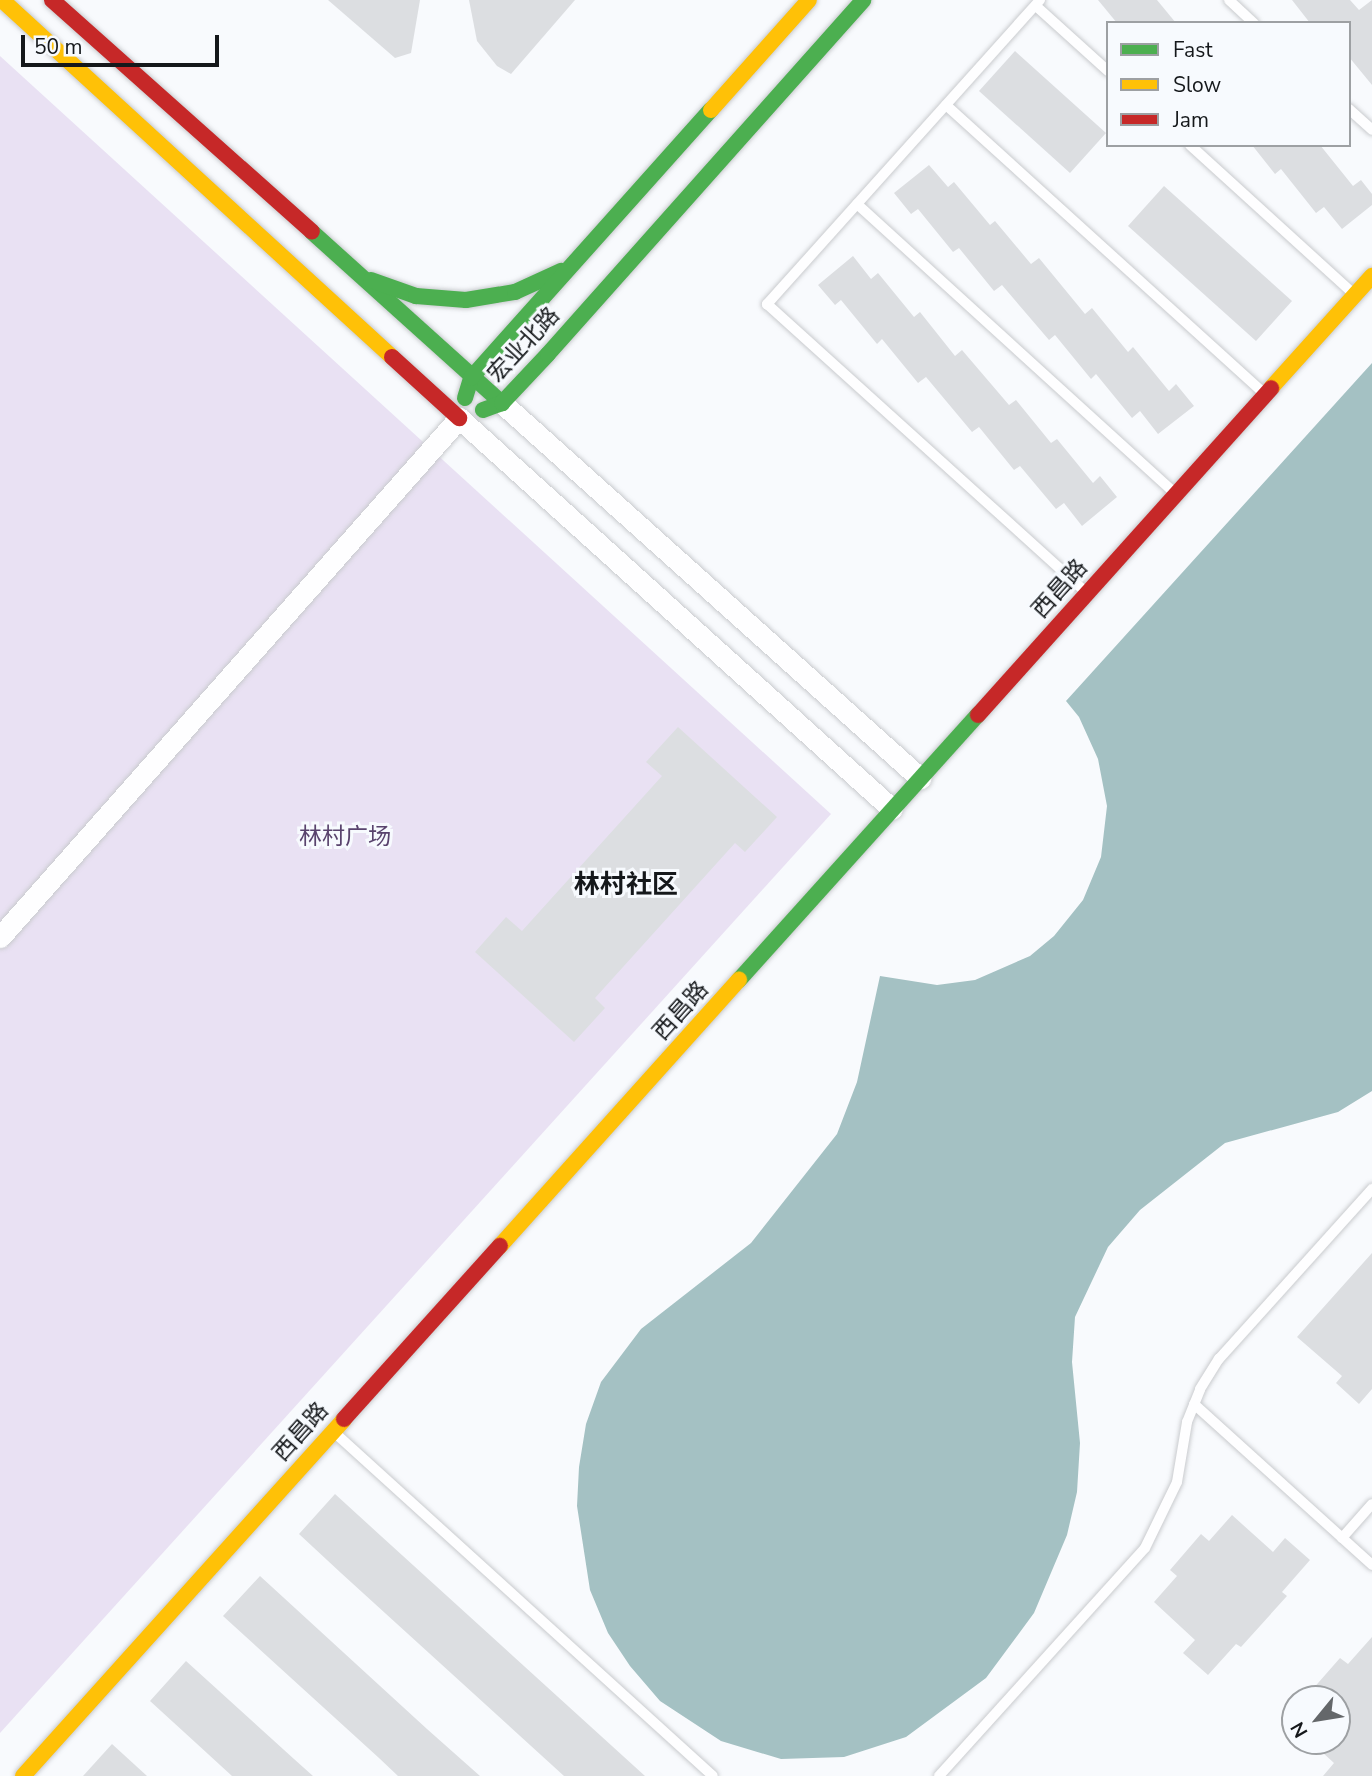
<!DOCTYPE html>
<html>
<head>
<meta charset="utf-8">
<style>
	body { margin:0 }
	#map { position:relative; width:1372px; height:1776px; overflow:hidden; background:#f8fafd; font-family:"Nunito Sans","Noto Sans SC",sans-serif }
	div>[style] { position:absolute }
	[style*='--x'] { left:calc(var(--x)*1px); top:calc(var(--y)*1px); width:calc(var(--w)*1px); rotate:calc(var(--a)*1deg) }
	.green>* { inset:0; background:#e9e1f3 }
	.water>* { inset:0; background:#a4c1c3 }
	.building>* { inset:0; background:#dcdee1 }
	.roads { filter:drop-shadow(0 0 2px #c9cbce) drop-shadow(0 0 2px #c9cbce) }
	.lane>* { height:10px; margin:-5px; padding:0 5px; transform-origin:5px; border-radius:5px; background:#fefeff }
	.street>* { height:21px; margin:-10.5px; padding:0 10.5px; transform-origin:10.5px; border-radius:10.5px; background:#fefeff }
	.fast>* { height:16px; margin:-8px; padding:0 8px; transform-origin:8px; border-radius:8px; background:#4caf50 }
	.slow>* { height:16px; margin:-8px; padding:0 8px; transform-origin:8px; border-radius:8px; background:#ffc107 }
	.jam>* { height:16px; margin:-8px; padding:0 8px; transform-origin:8px; border-radius:8px; background:#c62828 }
	span { translate:-50% -50%; white-space:nowrap; text-align:center; line-height:1.15; -webkit-text-stroke:6px #f7fafe; paint-order:stroke }
	.street-label { font-size:23px; color:#15181b }
	.park-label { font-size:23px; color:#59436d }
	.quarter-label { font-size:26px; color:#15181b; font-weight:700 }
	.legend { position:absolute; left:1106px; top:21px; width:245px; height:126px; box-sizing:border-box; background:#f7fafe; border:2px solid #9da0a3; margin:0; padding:9px 12px; list-style:none; font-size:21px; color:#15181b }
	.legend li { display:flex; align-items:center; gap:14px; height:35px }
	.legend b { width:35px; border:2px solid #9da0a3 }
	.north { position:absolute; left:1281px; top:1685px; width:70px; height:70px; box-sizing:border-box; background:#f7fafe; border:2px solid #9da0a3; border-radius:50%; rotate:240deg; font-size:19px; font-weight:700; line-height:28px; text-align:center; color:#15181b }
	.north::after { content:''; display:block; margin:auto; width:24px; height:32px; background:#64676a; clip-path:polygon(50% 0,100% 100%,50% 72%,0 100%) }
	.scale { position:absolute; left:21px; top:35px; width:198px; height:32px; box-sizing:border-box; border:4px solid #15181b; border-top:0; padding-left:9px; font-size:21px; line-height:24px; white-space:nowrap; color:#15181b; -webkit-text-stroke:5px #f7fafe; paint-order:stroke }
</style>
</head>
<body>
<div id="map">
	<div class="green">
		<i style="clip-path:polygon(0 56px,831px 814px,0 1733px)"></i>
	</div>
	<div class="water">
		<i style="clip-path:polygon(1372px 363px,1372px 1091px,1338px 1112px,1225px 1143px,1140px 1210px,1108px 1247px,1075px 1317px,1072px 1362px,1080px 1443px,1077px 1492px,1067px 1535px,1034px 1613px,986px 1678px,906px 1737px,844px 1757px,781px 1759px,721px 1741px,660px 1701px,630px 1666px,608px 1633px,590px 1590px,577px 1506px,579px 1467px,586px 1424px,601px 1382px,641px 1329px,751px 1243px,837px 1134px,857px 1082px,880px 976px,937px 985px,975px 980px,1030px 956px,1054px 936px,1083px 900px,1101px 857px,1107px 806px,1098px 759px,1079px 717px,1066px 701px)"></i>
	</div>
	<div class="building">
		<i style="clip-path:polygon(328px 0,420px 0,411px 53px,395px 58px)"></i>
		<i style="clip-path:polygon(469px 0,575px 0,511px 74px,497px 66px,477px 41px)"></i>
		<i style="clip-path:polygon(1098px 0,1157px 0,1176px 23px,1117px 23px)"></i>
		<i style="clip-path:polygon(1292px 0,1350px 0,1359px 10px,1372px 0,1372px 85px,1349px 57px,1349px 23px,1310px 23px)"></i>
		<i style="clip-path:polygon(1015px 51px,1106px 133px,1070px 173px,979px 91px)"></i>
		<i style="clip-path:polygon(1252px 145px,1320px 145px,1353px 186px,1361px 180px,1372px 194px,1372px 205px,1342px 229px,1324px 207px,1316px 213px,1281px 169px,1275px 174px)"></i>
		<i style="clip-path:polygon(929px 165px,948px 187px,954px 182px,990px 225px,995px 221px,1031px 264px,1039px 258px,1085px 314px,1092px 308px,1128px 352px,1133px 347px,1169px 391px,1176px 384px,1194px 406px,1158px 434px,1140px 411px,1132px 418px,1096px 374px,1091px 379px,1055px 335px,1049px 340px,1002px 285px,994px 291px,959px 248px,953px 252px,918px 209px,911px 214px,894px 193px)"></i>
		<i style="clip-path:polygon(1164px 186px,1292px 301px,1256px 341px,1128px 226px)"></i>
		<i style="clip-path:polygon(853px 256px,871px 279px,878px 273px,914px 317px,920px 312px,955px 356px,962px 350px,1009px 405px,1016px 400px,1051px 443px,1057px 439px,1093px 483px,1100px 476px,1117px 497px,1082px 526px,1064px 503px,1056px 509px,1020px 466px,1014px 470px,979px 427px,972px 432px,926px 377px,918px 383px,882px 339px,877px 344px,841px 300px,835px 305px,818px 285px)"></i>
		<i style="clip-path:polygon(678px 727px,777px 817px,745px 852px,735px 843px,595px 998px,605px 1008px,574px 1042px,475px 952px,506px 917px,522px 931px,662px 776px,646px 762px)"></i>
		<i style="clip-path:polygon(1372px 1253px,1372px 1389px,1359px 1404px,1336px 1383px,1342px 1376px,1297px 1337px)"></i>
		<i style="clip-path:polygon(335px 1494px,381px 1536px,645px 1776px,564px 1776px,341px 1573px,299px 1534px)"></i>
		<i style="clip-path:polygon(1232px 1515px,1273px 1552px,1285px 1538px,1310px 1560px,1282px 1592px,1287px 1596px,1241px 1647px,1236px 1644px,1208px 1675px,1183px 1653px,1195px 1640px,1154px 1602px,1177px 1576px,1170px 1570px,1201px 1534px,1209px 1541px)"></i>
		<i style="clip-path:polygon(260px 1576px,427px 1729px,480px 1776px,398px 1776px,379px 1758px,223px 1616px)"></i>
		<i style="clip-path:polygon(1372px 1637px,1372px 1776px,1323px 1776px,1334px 1763px,1310px 1741px,1337px 1741px,1337px 1699px,1304px 1699px,1340px 1658px,1348px 1664px)"></i>
		<i style="clip-path:polygon(186px 1661px,294px 1759px,313px 1776px,232px 1776px,196px 1743px,150px 1701px)"></i>
		<i style="clip-path:polygon(112px 1744px,147px 1776px,83px 1776px)"></i>
	</div>
	<div class="roads">
		<div class="lane">
			<i style="--x:1040;--y:0;--w:409;--a:131.9"></i>
			<i style="--x:767;--y:304;--w:428;--a:42.1"></i>
			<i style="--x:1229;--y:0;--w:34;--a:43"></i>
			<i style="--x:1036;--y:6;--w:97;--a:42.1"></i>
			<i style="--x:946;--y:105;--w:428;--a:42.2"></i>
			<i style="--x:1349;--y:109;--w:31;--a:42"></i>
			<i style="--x:1190;--y:145;--w:222;--a:42.3"></i>
			<i style="--x:857;--y:204;--w:428;--a:42.3"></i>
			<i style="--x:1194;--y:1404;--w:240;--a:42.1"></i>
			<i style="--x:335;--y:1433;--w:510;--a:42.22"></i>
			<i style="--x:1342;--y:1538;--w:45;--a:-48.6"></i>
			<i style="--x:939;--y:1776;--w:307;--a:-47.9"></i>
			<i style="--x:1145;--y:1548;--w:73;--a:-64.1"></i>
			<i style="--x:1177;--y:1482;--w:61;--a:-80.5"></i>
			<i style="--x:1187;--y:1422;--w:35;--a:-68"></i>
			<i style="--x:1200;--y:1389;--w:36;--a:-58"></i>
			<i style="--x:1219;--y:1359;--w:229;--a:-48"></i>
		</div>
		<div class="street">
			<i style="--x:502;--y:403;--w:562;--a:41.9"></i>
			<i style="--x:0;--y:937;--w:693;--a:-48.51"></i>
			<i style="--x:459;--y:418;--w:583;--a:42.08"></i>
		</div>
		<div class="fast">
			<i style="--x:312;--y:232;--w:256;--a:42"></i>
			<i style="--x:371;--y:280;--w:48;--a:19.6"></i>
			<i style="--x:416;--y:296;--w:50;--a:4.6"></i>
			<i style="--x:466;--y:300;--w:50;--a:-9.3"></i>
			<i style="--x:515;--y:292;--w:51;--a:-24.5"></i>
			<i style="--x:465;--y:398;--w:21;--a:-73"></i>
			<i style="--x:471;--y:378;--w:360;--a:-48.2"></i>
			<i style="--x:483;--y:410;--w:20;--a:-20"></i>
			<i style="--x:502;--y:403;--w:67;--a:-46.8"></i>
			<i style="--x:548;--y:354;--w:474;--a:-48.3"></i>
			<i style="--x:739;--y:980;--w:357;--a:-48"></i>
		</div>
		<div class="slow">
			<i style="--x:2;--y:0;--w:529;--a:42.47"></i>
			<i style="--x:711;--y:110;--w:147;--a:-48.3"></i>
			<i style="--x:1271;--y:388;--w:151;--a:-48"></i>
			<i style="--x:500;--y:1246;--w:358;--a:-48.1"></i>
			<i style="--x:23;--y:1776;--w:480;--a:-48"></i>
		</div>
		<div class="jam">
			<i style="--x:52;--y:0;--w:348;--a:41.7"></i>
			<i style="--x:392;--y:357;--w:91;--a:42.3"></i>
			<i style="--x:978;--y:715;--w:439;--a:-48.1"></i>
			<i style="--x:344;--y:1419;--w:233;--a:-48"></i>
		</div>
	</div>
	<div class="street-label">
		<span style="left:524px;top:345px;rotate:-47deg">宏业北路</span>
		<span style="left:1060px;top:589px;rotate:-48deg">西昌路</span>
		<span style="left:681px;top:1011px;rotate:-48deg">西昌路</span>
		<span style="left:301px;top:1432px;rotate:-48deg">西昌路</span>
	</div>
	<div class="park-label">
		<span style="left:345px;top:837px">林村广场</span>
	</div>
	<div class="quarter-label">
		<span style="left:626px;top:885px">林村社区</span>
	</div>
	<ul class="legend">
	<li><b style="height:9px;background:#4caf50"></b>Fast</li>
	<li><b style="height:9px;background:#ffc107"></b>Slow</li>
	<li><b style="height:9px;background:#c62828"></b>Jam</li>
	</ul>
	<div class="north">N</div>
	<div class="scale">50 m</div>
</div>
</body>
</html>
